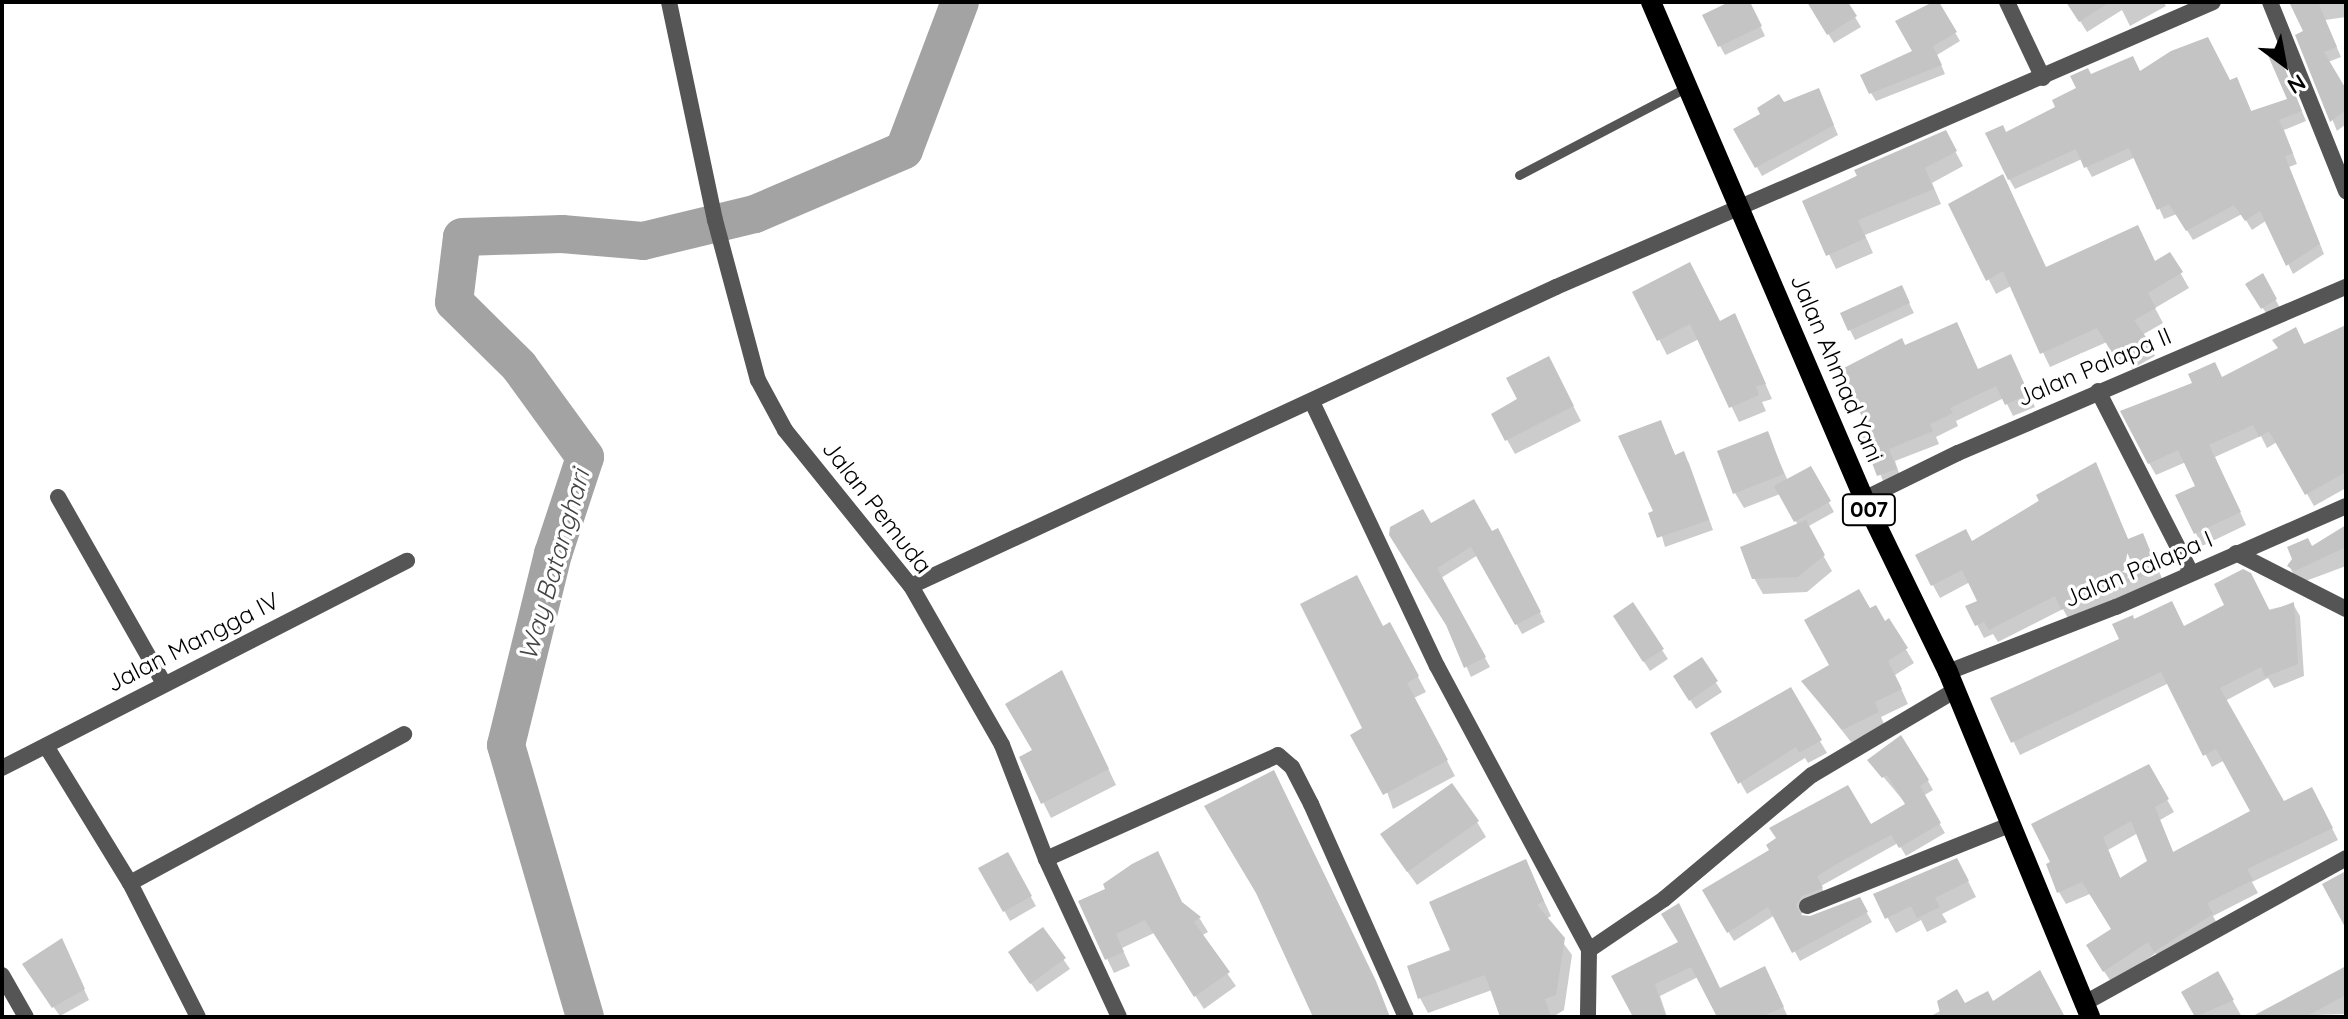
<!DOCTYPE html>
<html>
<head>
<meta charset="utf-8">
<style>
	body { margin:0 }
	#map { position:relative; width:2348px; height:1019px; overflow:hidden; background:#fff; font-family:Quicksand,sans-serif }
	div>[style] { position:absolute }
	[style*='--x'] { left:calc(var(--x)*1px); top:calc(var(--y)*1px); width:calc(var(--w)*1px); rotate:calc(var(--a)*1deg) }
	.shadow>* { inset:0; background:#0003 }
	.river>* { height:38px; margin:-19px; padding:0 19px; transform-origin:19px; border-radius:19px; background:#a3a3a3 }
	.building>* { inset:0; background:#c4c4c4 }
	.service>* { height:9px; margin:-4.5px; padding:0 4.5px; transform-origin:4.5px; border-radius:4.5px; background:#555 }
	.minor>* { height:16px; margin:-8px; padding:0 8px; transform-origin:8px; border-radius:8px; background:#555 }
	.primary>* { height:20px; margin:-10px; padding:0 10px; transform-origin:10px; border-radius:10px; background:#000 }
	span { translate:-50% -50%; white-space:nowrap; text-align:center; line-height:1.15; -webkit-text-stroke:7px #fff; paint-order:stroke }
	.shield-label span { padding:2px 6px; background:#fff; border:2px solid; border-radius:6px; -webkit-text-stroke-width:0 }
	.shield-label { font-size:22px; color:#000; font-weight:700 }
	.street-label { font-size:24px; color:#000 }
	.water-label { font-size:26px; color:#444; font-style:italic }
	.frame { position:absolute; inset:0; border:4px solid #000; pointer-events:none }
	.north { position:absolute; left:2244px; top:24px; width:80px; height:80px; -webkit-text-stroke:6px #fff; paint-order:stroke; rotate:148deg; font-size:22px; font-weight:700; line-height:32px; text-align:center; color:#000 }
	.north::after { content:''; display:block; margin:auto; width:28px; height:36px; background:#000; clip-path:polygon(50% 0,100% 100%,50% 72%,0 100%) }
</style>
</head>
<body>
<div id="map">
	<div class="shadow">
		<i style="clip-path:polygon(1734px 2px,1749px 2px,1765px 36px,1725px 55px,1720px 46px)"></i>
		<i style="clip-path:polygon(1808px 2px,1846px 2px,1861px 27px,1834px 43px)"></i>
		<i style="clip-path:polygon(1937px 2px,1960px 41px,1937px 55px,1945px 74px,1876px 101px,1871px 93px,1915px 52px)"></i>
		<i style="clip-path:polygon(2068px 2px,2163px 2px,2166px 6px,2130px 26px,2122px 10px,2087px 32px)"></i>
		<i style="clip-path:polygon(2292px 2px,2346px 2px,2346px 17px,2325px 20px,2341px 57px,2328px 62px,2346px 93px,2346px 124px,2337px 131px,2298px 36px,2306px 32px)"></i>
		<i style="clip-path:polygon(2275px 49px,2306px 121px,2284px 130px,2297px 164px,2289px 167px,2324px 254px,2293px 274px,2267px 220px,2252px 230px,2242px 214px,2193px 240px,2177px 214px,2164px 219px,2136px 157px,2092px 177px,2082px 159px,2015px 189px,2009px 179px,2006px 135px,2058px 108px,2090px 77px,2140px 73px,2229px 83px,2242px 90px,2252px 113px,2289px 100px)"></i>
		<i style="clip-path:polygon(1823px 100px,1838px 135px,1762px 176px,1736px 130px,1783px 104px)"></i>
		<i style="clip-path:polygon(1945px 132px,1963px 166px,1932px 183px,1941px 204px,1865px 235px,1873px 253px,1836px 269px,1804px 202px)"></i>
		<i style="clip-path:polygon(1951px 204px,2047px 269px,2156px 263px,2170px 255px,2189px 288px,2155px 308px,2163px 323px,2142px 335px,2155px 356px,2132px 369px,2128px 362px,2122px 366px,2107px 342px,2050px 367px,2011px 286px,1996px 294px)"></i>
		<i style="clip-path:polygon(2263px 276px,2281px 310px,2269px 317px,2253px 294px)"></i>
		<i style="clip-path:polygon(1635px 293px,1720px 323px,1735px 315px,1772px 399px,1762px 402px,1766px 411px,1739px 422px,1699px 339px,1667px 355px)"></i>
		<i style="clip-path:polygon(1906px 297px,1914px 313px,1855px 340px,1850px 330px)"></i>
		<i style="clip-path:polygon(2346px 327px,2346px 488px,2314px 506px,2277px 442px,2267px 448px,2261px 436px,2215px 457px,2246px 525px,2202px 546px,2178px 496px,2197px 486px,2186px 462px,2156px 475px,2149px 463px,2222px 380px)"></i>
		<i style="clip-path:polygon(1905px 348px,1978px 371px,2017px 369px,2035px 407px,2013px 416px,2004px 398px,1956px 421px,1958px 426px,1936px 437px,1939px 444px,1895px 461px,1902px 482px,1886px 488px,1862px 430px,1870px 427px)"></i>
		<i style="clip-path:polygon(1556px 373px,1581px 421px,1515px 454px,1493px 415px)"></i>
		<i style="clip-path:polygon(1660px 422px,1676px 457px,1683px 453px,1689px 463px,1713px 530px,1665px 547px,1655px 512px)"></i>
		<i style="clip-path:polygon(1767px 434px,1788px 481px,1810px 468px,1834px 512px,1807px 527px,1832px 571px,1807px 592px,1763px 594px,1754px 578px,1798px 525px,1780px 494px,1744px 508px,1735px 493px)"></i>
		<i style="clip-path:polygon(2095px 465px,2129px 541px,2149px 548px,2164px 583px,2070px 622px,2063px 609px,1998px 642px,1993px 634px,1984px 638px,1968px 607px,1980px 602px,1970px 582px,1940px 598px,1917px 556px,1972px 543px)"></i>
		<i style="clip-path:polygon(1430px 525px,1502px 540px,1545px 622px,1522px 634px,1478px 555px,1441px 578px,1490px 667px,1471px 677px,1449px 627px,1397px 545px)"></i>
		<i style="clip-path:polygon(2346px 527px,2346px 566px,2303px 582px,2294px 575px,2288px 564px)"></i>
		<i style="clip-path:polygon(evenodd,2293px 604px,2300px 616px,2304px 676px,2274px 688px,2268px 678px,2225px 701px,2283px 804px,2318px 801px,2338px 840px,2252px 882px,2258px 893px,2213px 916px,2219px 927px,2162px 963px,2156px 953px,2112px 983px,2095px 958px,2113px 930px,2090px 894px,2066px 904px,2059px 892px,2148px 766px,2174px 812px,2160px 820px,2174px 854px,2253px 812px,2225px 760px,2212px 767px,2169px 683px,2020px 755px,1993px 699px,2121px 640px,2134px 621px,2184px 629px,2293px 604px,2138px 833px,2150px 862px,2121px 880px,2108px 850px,2138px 833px)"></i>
		<i style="clip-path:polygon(1869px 611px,1884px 624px,1889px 621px,1914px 663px,1895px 675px,1908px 704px,1881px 717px,1885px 726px,1851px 742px,1804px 682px,1832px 666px)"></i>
		<i style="clip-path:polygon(1621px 626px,1662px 650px,1668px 659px,1650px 671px)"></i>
		<i style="clip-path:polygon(1383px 628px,1398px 639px,1426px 692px,1414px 698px,1455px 776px,1393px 809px,1365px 729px)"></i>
		<i style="clip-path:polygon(1701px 660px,1722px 692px,1696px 709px,1681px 686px)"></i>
		<i style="clip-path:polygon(1070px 688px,1116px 785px,1051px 818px,1021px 758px,1035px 751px)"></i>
		<i style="clip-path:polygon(1790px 690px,1827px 753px,1808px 763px,1805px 758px,1747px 794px,1713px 734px)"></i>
		<i style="clip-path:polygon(1870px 761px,1928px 781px,1933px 790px,1923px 796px,1945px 833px,1906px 856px,1898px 843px,1821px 886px,1827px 898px,1807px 906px,1800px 917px,1811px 918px,1859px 899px,1872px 922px,1800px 961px,1775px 915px,1734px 941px,1704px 891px,1871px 827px,1907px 805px)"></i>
		<i style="clip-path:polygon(1477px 822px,1486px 837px,1417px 885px,1391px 849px)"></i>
		<i style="clip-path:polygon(1007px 854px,1036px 906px,1010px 921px,981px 869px)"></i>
		<i style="clip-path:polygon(1526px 862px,1551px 916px,1546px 919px,1572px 955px,1564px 1010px,1553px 1017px,1502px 1017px,1492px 990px,1428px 1013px,1420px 998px)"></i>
		<i style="clip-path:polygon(1965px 875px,1976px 897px,1942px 914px,1947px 922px,1927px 932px,1921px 920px,1896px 933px,1875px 895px)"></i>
		<i style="clip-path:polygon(1080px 902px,1183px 906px,1200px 919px,1208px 932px,1201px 936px,1236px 986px,1204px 1009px,1154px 933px,1122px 948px,1130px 966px,1114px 973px)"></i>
		<i style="clip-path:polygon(1043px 930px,1070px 969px,1037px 992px,1016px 962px)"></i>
		<i style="clip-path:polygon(1681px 943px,1720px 990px,1770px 980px,1788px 1017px,1718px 1017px,1698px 977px,1660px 996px,1667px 1017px,1634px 1017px,1614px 976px)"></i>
		<i style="clip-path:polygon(66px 950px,89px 1000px,60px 1016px,30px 974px)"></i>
		<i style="clip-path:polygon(2346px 968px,2346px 1014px,2255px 1017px)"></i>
		<i style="clip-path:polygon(2217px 973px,2242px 1017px,2192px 1017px,2196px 1015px)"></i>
		<i style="clip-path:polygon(1993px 1004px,2063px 1017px,1929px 1017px,1944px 1009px)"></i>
	</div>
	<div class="river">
		<i style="--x:585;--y:1017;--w:283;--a:-106.2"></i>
		<i style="--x:506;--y:745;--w:197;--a:-76.2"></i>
		<i style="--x:553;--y:554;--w:102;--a:-71.7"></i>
		<i style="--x:585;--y:457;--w:112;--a:-126"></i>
		<i style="--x:519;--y:366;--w:91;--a:-135.4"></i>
		<i style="--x:454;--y:302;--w:65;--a:-83"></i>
		<i style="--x:462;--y:237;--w:100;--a:-1.7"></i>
		<i style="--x:562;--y:234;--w:81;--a:4.9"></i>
		<i style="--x:643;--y:241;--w:115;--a:-13.6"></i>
		<i style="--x:755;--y:214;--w:162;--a:-23.2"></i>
		<i style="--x:904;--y:150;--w:158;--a:-69.3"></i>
	</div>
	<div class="building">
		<i style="clip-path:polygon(1729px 2px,1750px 2px,1762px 26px,1718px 47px,1702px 15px)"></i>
		<i style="clip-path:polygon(1807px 2px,1848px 2px,1857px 16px,1827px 35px)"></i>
		<i style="clip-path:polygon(1933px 2px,1939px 2px,1957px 32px,1933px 46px,1942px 65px,1869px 94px,1860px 75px,1912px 51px,1895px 21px)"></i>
		<i style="clip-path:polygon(2066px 2px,2110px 2px,2079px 22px)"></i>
		<i style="clip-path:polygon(2289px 2px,2318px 2px,2337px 47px,2324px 52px,2346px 89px,2346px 110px,2330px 122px,2295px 35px,2303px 31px)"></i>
		<i style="clip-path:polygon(2208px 37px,2230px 80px,2237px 77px,2251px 111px,2287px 99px,2266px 51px,2276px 47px,2302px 111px,2279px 120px,2293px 153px,2285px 156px,2320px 244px,2286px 266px,2260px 211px,2245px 221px,2234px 205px,2186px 231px,2169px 204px,2157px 210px,2129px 148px,2084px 168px,2076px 149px,2008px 180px,1985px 133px,2003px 125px,2006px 132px,2055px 107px,2052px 100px,2076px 88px,2070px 76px,2088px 68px,2091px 74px,2133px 56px,2140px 71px,2171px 51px)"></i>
		<i style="clip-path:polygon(1819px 88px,1834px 125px,1755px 168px,1733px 129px,1760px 114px,1757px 108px,1779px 94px,1784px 102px)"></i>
		<i style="clip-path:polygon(1946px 130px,1957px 151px,1925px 168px,1934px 189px,1858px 220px,1866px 238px,1826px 256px,1802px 201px,1857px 176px,1854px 170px)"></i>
		<i style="clip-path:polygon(2003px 174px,2046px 267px,2138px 225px,2155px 261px,2170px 252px,2183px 272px,2148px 293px,2156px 308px,2134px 320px,2148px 340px,2122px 356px,2118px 349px,2112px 353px,2097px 328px,2040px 354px,2003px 271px,1986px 281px,1948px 204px)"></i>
		<i style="clip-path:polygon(1690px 262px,1720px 321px,1735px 313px,1766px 384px,1756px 386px,1759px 395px,1729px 408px,1690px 324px,1657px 341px,1632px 292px)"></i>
		<i style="clip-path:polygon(2263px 273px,2277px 299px,2261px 309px,2245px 284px)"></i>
		<i style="clip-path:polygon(1902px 285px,1910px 303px,1848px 331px,1840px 313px)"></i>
		<i style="clip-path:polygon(1957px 322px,1978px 369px,2011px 354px,2029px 394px,2005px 405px,1996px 386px,1950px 408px,1953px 413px,1930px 424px,1933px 431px,1889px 449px,1897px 469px,1877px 476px,1859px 429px,1867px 426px,1838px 371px,1902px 338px,1905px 345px)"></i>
		<i style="clip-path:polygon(2346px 325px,2346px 472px,2305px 495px,2269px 431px,2259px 437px,2253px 425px,2209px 445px,2241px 512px,2194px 534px,2175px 495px,2195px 486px,2178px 450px,2148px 464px,2120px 411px,2192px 383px,2188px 374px,2215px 362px,2222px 377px,2278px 348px,2272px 340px,2296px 327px,2304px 344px)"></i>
		<i style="clip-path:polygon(1549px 356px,1574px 406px,1505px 441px,1491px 414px,1517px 399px,1506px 378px)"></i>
		<i style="clip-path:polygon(1661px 420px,1675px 455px,1684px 451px,1709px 520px,1657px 538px,1648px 513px,1653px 511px,1618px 436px)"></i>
		<i style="clip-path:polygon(1768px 431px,1784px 474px,1733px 494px,1717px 451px)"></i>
		<i style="clip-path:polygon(2096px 462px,2128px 539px,2143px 533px,2158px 570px,2061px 610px,2055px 596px,1989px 630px,1984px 622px,1975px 626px,1965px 606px,1977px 601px,1962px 570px,1931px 586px,1915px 555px,1966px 529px,1972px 541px,2039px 501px,2036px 495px)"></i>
		<i style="clip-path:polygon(1811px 466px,1831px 501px,1794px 522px,1774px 486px)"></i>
		<i style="clip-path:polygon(1474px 499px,1492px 531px,1498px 528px,1541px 612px,1515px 625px,1471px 547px,1437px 568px,1486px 657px,1464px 668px,1446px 625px,1389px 535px,1390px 527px,1423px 509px,1431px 523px)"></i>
		<i style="clip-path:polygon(1806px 520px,1825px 555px,1798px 577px,1752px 579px,1740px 547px)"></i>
		<i style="clip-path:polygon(2346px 525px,2346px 547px,2295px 571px,2287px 566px,2292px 559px,2287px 547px,2308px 538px,2312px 546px)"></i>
		<i style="clip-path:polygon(evenodd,2243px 569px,2251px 573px,2270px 611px,2294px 602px,2298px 664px,2265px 677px,2261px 667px,2220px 688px,2284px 801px,2312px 787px,2333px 828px,2247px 869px,2253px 880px,2207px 903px,2213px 914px,2154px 952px,2148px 942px,2103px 972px,2086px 945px,2111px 929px,2082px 882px,2057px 893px,2046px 864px,2050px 862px,2031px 824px,2149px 764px,2169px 799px,2155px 807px,2173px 852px,2250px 811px,2216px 749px,2203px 756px,2161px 672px,2011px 743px,1990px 698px,2119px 639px,2112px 624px,2133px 615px,2134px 619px,2172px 601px,2184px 626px,2224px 605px,2214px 584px,2243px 569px,2131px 821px,2147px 861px,2120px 878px,2103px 837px,2131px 821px)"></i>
		<i style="clip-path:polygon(1357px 575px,1383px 626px,1390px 622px,1419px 676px,1407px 683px,1448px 760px,1383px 795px,1350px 735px,1362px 728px,1300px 604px)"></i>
		<i style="clip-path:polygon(1859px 589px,1870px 608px,1876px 605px,1885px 621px,1889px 618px,1908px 648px,1888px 661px,1902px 689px,1875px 702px,1879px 712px,1842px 730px,1801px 681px,1829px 665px,1804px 620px)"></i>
		<i style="clip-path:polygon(1633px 602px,1664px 649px,1643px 662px,1613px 616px)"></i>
		<i style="clip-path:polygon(1702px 657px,1718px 681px,1689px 701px,1673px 676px)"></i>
		<i style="clip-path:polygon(1062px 670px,1109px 769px,1041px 804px,1019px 757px,1032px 750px,1005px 704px)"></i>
		<i style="clip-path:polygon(1791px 687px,1822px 740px,1799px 753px,1796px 747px,1738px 784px,1710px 733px)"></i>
		<i style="clip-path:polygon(1901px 735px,1929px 780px,1920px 786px,1941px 823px,1899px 848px,1891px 835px,1845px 859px,1817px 876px,1823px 888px,1802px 896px,1796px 905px,1801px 915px,1810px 916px,1860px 897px,1868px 912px,1792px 953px,1768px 907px,1727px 933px,1702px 890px,1769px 850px,1766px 845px,1776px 838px,1769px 828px,1848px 785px,1871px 824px,1905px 804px,1887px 775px,1882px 778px,1867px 760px)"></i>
		<i style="clip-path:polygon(1274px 770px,1376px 981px,1390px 1017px,1313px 1017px,1256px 893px,1204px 806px)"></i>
		<i style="clip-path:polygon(1452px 783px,1479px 821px,1407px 872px,1380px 834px)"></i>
		<i style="clip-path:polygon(1158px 851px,1182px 902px,1201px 917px,1194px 922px,1230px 972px,1194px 997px,1145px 920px,1116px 934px,1124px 952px,1105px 960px,1078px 901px,1105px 889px,1103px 884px,1132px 864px)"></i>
		<i style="clip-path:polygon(1008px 852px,1032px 896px,1003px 912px,978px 868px)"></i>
		<i style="clip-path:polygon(1957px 858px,1969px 881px,1935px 898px,1940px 907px,1917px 918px,1911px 906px,1885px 919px,1873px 894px)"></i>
		<i style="clip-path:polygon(1526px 859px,1544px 901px,1537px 905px,1565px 938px,1556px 995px,1545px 999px,1551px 1017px,1500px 1017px,1485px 975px,1418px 999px,1407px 966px,1450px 950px,1429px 902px)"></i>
		<i style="clip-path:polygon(2346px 871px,2346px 929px,2322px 884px)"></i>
		<i style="clip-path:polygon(1679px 903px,1720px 988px,1765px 966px,1784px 1007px,1761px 1017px,1717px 1017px,1691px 967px,1655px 984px,1666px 1017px,1633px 1017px,1611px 976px,1678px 942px,1661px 914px)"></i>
		<i style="clip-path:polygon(1043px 927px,1066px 958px,1030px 984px,1008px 952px)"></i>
		<i style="clip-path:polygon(62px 938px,85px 989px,52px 1008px,22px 964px)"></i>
		<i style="clip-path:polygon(2346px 966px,2346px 995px,2305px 1017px,2251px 1017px)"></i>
		<i style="clip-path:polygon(2040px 970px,2065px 1017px,1941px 1017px,1937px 1001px,1957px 989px,1965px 1003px,1988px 991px,1993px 1001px)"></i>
		<i style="clip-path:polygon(2218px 971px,2234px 1000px,2195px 1017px,2181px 992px)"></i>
	</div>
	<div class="service">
		<i style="--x:1519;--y:175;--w:192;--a:-27.6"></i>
	</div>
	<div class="minor">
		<i style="--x:669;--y:2;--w:223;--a:78.1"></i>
		<i style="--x:715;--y:220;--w:166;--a:75"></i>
		<i style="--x:758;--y:380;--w:57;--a:61.6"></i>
		<i style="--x:785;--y:430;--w:201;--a:51.1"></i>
		<i style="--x:911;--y:586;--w:183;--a:60.2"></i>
		<i style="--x:1002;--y:745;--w:122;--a:68.9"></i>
		<i style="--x:1046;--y:859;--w:174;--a:65.2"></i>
		<i style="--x:2007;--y:2;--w:84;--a:64.7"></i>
		<i style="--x:2270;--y:2;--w:204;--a:68.1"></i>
		<i style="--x:2098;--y:391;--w:204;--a:62.9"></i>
		<i style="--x:1313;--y:404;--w:290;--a:64.7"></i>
		<i style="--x:1437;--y:666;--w:322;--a:61.8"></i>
		<i style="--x:1589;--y:950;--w:67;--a:90.9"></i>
		<i style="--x:58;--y:497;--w:213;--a:60.4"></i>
		<i style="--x:1864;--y:499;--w:105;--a:-26.1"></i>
		<i style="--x:1958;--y:453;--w:422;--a:-23.2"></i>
		<i style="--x:2236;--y:553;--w:123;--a:27"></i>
		<i style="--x:911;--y:586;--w:711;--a:-24.87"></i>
		<i style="--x:1556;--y:287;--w:716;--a:-23.45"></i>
		<i style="--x:1948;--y:672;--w:180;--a:-21.2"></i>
		<i style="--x:2116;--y:607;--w:251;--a:-23.7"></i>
		<i style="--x:46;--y:746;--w:161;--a:58.5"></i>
		<i style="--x:130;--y:883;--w:150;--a:63.1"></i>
		<i style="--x:2;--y:768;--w:455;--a:-27.1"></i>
		<i style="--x:1046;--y:859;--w:254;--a:-24.1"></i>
		<i style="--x:1278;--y:755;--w:18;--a:41"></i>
		<i style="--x:1292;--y:767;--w:42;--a:62.8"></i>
		<i style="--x:1311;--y:804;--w:233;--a:66"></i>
		<i style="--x:130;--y:883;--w:312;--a:-28.5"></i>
		<i style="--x:1807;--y:906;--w:221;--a:-21.8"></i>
		<i style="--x:1589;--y:950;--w:91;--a:-34.2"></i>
		<i style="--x:1664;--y:899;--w:193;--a:-40"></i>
		<i style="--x:1812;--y:775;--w:167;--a:-30.6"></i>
		<i style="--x:2;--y:975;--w:48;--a:60.3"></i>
		<i style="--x:2083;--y:1004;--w:301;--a:-29"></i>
	</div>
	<div class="primary">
		<i style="--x:1651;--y:2;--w:541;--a:66.8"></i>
		<i style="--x:1864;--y:499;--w:192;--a:64.1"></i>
		<i style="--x:1948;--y:672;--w:373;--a:67.6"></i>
	</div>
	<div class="shield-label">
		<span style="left:1869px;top:510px">007</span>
	</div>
	<div class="street-label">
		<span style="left:2094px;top:367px;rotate:-23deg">Jalan Palapa II</span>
		<span style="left:1837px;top:368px;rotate:67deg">Jalan Ahmad Yani</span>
		<span style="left:877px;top:507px;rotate:52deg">Jalan Pemuda</span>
		<span style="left:2138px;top:569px;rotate:-23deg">Jalan Palapa I</span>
		<span style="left:193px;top:642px;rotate:-27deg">Jalan Mangga IV</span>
	</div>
	<div class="water-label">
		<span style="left:554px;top:565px;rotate:-74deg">Way Batanghari</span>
	</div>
	<div class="frame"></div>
	<div class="north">N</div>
</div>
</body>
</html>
